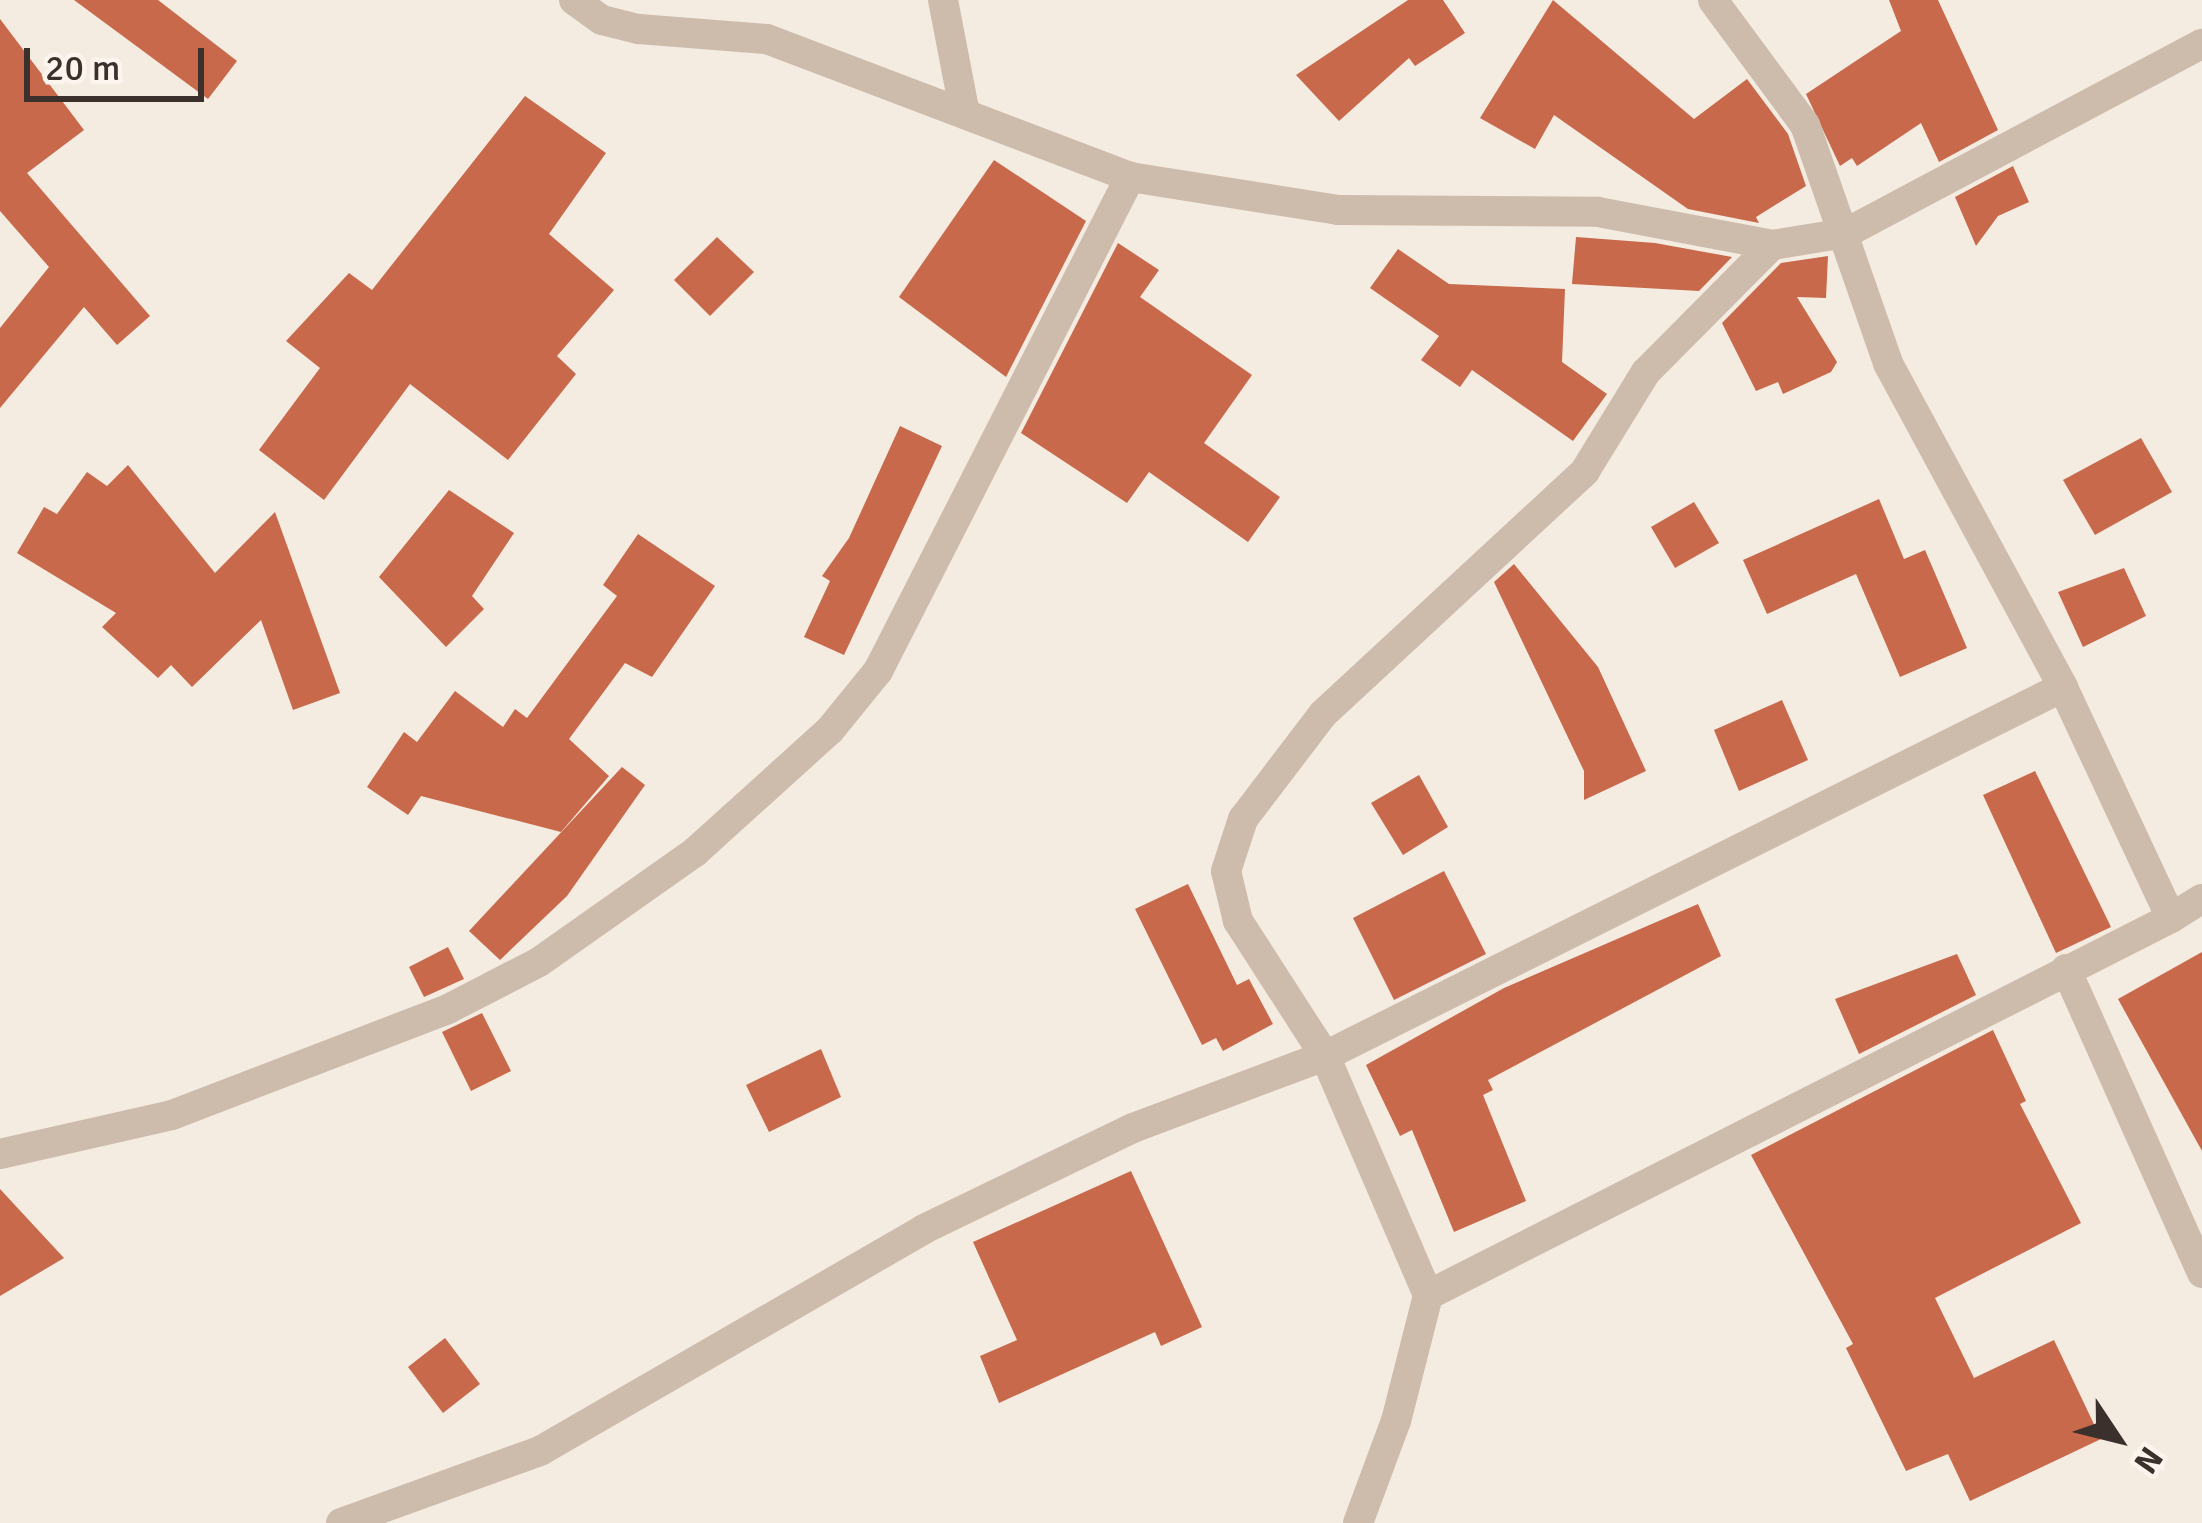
<!DOCTYPE html>
<html>
<head>
<meta charset="utf-8">
<style>
	body { margin:0 }
	#map { position:relative; width:2202px; height:1523px; overflow:hidden; background:#f4ebe1; font-family:Signika,sans-serif }
	div>[style] { position:absolute }
	[style*='--x'] { left:calc(var(--x)*1px); top:calc(var(--y)*1px); width:calc(var(--w)*1px); rotate:calc(var(--a)*1deg) }
	.building>* { inset:0; background:#c8694b }
	.minor>* { height:30px; margin:-15px; padding:0 15px; transform-origin:15px; border-radius:15px; background:#cdbbac }
	span { translate:-50% -50%; white-space:nowrap; text-align:center; line-height:1.15; -webkit-text-stroke:12px #fbf5ee; paint-order:stroke }
	.north { position:absolute; left:2058px; top:1379px; width:120px; height:120px; -webkit-text-stroke:9px #fbf5ee; paint-order:stroke; rotate:125deg; font-size:33px; font-weight:700; line-height:48px; text-align:center; color:#3b302b }
	.north::after { content:''; display:block; margin:auto; width:42px; height:54px; background:#3b302b; clip-path:polygon(50% 0,100% 100%,50% 72%,0 100%) }
	.scale { position:absolute; left:24px; top:48px; width:180px; height:54px; box-sizing:border-box; border:6px solid #3b302b; border-top:0; padding-left:15px; font-size:36px; line-height:42px; white-space:nowrap; color:#3b302b; -webkit-text-stroke:9px #fbf5ee; paint-order:stroke }
</style>
</head>
<body>
<div id="map">
	<div class="building">
		<i style="clip-path:polygon(74px 0,158px 0,237px 61px,208px 99px)"></i>
		<i style="clip-path:polygon(1408px 0,1443px 0,1465px 33px,1415px 66px,1409px 58px,1339px 121px,1296px 75px)"></i>
		<i style="clip-path:polygon(1553px 0,1694px 119px,1747px 79px,1788px 134px,1806px 186px,1756px 217px,1759px 223px,1688px 209px,1554px 115px,1535px 149px,1480px 118px)"></i>
		<i style="clip-path:polygon(1889px 0,1938px 0,1998px 130px,1939px 162px,1921px 123px,1857px 166px,1852px 158px,1840px 166px,1806px 94px,1901px 31px)"></i>
		<i style="clip-path:polygon(0 19px,84px 130px,27px 173px,150px 316px,117px 345px,84px 307px,0 408px,0 328px,49px 267px,0 211px)"></i>
		<i style="clip-path:polygon(525px 96px,606px 153px,549px 234px,614px 290px,557px 356px,576px 374px,508px 460px,410px 384px,324px 500px,259px 450px,320px 368px,286px 341px,349px 273px,372px 290px)"></i>
		<i style="clip-path:polygon(994px 160px,1086px 221px,1006px 377px,899px 297px)"></i>
		<i style="clip-path:polygon(2013px 166px,2029px 202px,1998px 216px,1976px 246px,1955px 197px)"></i>
		<i style="clip-path:polygon(717px 237px,754px 272px,710px 316px,674px 280px)"></i>
		<i style="clip-path:polygon(1576px 237px,1655px 243px,1732px 257px,1699px 291px,1572px 284px)"></i>
		<i style="clip-path:polygon(1118px 243px,1159px 270px,1140px 297px,1252px 375px,1204px 443px,1280px 497px,1248px 542px,1149px 472px,1127px 503px,1021px 433px)"></i>
		<i style="clip-path:polygon(1398px 249px,1449px 284px,1565px 289px,1562px 362px,1607px 394px,1573px 441px,1472px 370px,1460px 387px,1421px 360px,1439px 336px,1370px 288px)"></i>
		<i style="clip-path:polygon(1828px 256px,1826px 298px,1797px 297px,1837px 362px,1831px 372px,1783px 394px,1778px 382px,1756px 391px,1722px 323px,1781px 263px)"></i>
		<i style="clip-path:polygon(900px 426px,942px 446px,844px 655px,804px 637px,830px 581px,822px 576px,849px 538px)"></i>
		<i style="clip-path:polygon(2141px 438px,2172px 492px,2095px 535px,2063px 480px)"></i>
		<i style="clip-path:polygon(128px 465px,215px 573px,275px 512px,340px 693px,293px 710px,261px 620px,192px 687px,171px 665px,158px 678px,102px 627px,116px 613px,17px 553px,44px 507px,57px 514px,87px 472px,107px 486px)"></i>
		<i style="clip-path:polygon(449px 490px,514px 533px,472px 596px,484px 609px,446px 647px,379px 577px)"></i>
		<i style="clip-path:polygon(1879px 499px,1904px 559px,1925px 550px,1967px 648px,1900px 677px,1856px 574px,1767px 614px,1743px 560px)"></i>
		<i style="clip-path:polygon(1694px 502px,1719px 543px,1675px 568px,1651px 527px)"></i>
		<i style="clip-path:polygon(638px 534px,715px 586px,652px 677px,625px 663px,569px 739px,609px 776px,561px 832px,421px 796px,408px 815px,367px 787px,404px 732px,417px 742px,455px 691px,503px 727px,515px 709px,527px 718px,617px 596px,603px 585px)"></i>
		<i style="clip-path:polygon(1514px 564px,1598px 667px,1646px 771px,1584px 800px,1584px 771px,1494px 582px)"></i>
		<i style="clip-path:polygon(2124px 568px,2146px 616px,2083px 647px,2058px 592px)"></i>
		<i style="clip-path:polygon(1782px 700px,1808px 760px,1739px 791px,1714px 730px)"></i>
		<i style="clip-path:polygon(622px 767px,645px 785px,567px 896px,500px 960px,469px 931px)"></i>
		<i style="clip-path:polygon(2035px 771px,2111px 927px,2056px 953px,1983px 795px)"></i>
		<i style="clip-path:polygon(1419px 775px,1448px 827px,1403px 855px,1371px 803px)"></i>
		<i style="clip-path:polygon(1444px 871px,1486px 954px,1394px 1000px,1353px 918px)"></i>
		<i style="clip-path:polygon(1188px 884px,1237px 985px,1249px 979px,1273px 1024px,1223px 1051px,1216px 1038px,1202px 1045px,1135px 909px)"></i>
		<i style="clip-path:polygon(1698px 904px,1721px 956px,1488px 1080px,1493px 1090px,1483px 1095px,1526px 1201px,1454px 1232px,1412px 1130px,1400px 1136px,1366px 1065px,1504px 988px)"></i>
		<i style="clip-path:polygon(448px 947px,464px 979px,424px 997px,409px 967px)"></i>
		<i style="clip-path:polygon(2202px 952px,2202px 1151px,2118px 999px)"></i>
		<i style="clip-path:polygon(1957px 954px,1976px 995px,1859px 1054px,1835px 999px)"></i>
		<i style="clip-path:polygon(482px 1013px,511px 1071px,471px 1091px,442px 1032px)"></i>
		<i style="clip-path:polygon(1993px 1030px,2026px 1101px,2020px 1104px,2081px 1223px,1935px 1298px,1974px 1378px,2054px 1340px,2101px 1439px,1970px 1501px,1948px 1454px,1906px 1471px,1846px 1348px,1853px 1344px,1751px 1155px)"></i>
		<i style="clip-path:polygon(821px 1049px,841px 1097px,769px 1132px,746px 1085px)"></i>
		<i style="clip-path:polygon(1131px 1171px,1202px 1327px,1161px 1346px,1155px 1332px,999px 1403px,980px 1356px,1017px 1340px,973px 1242px)"></i>
		<i style="clip-path:polygon(0 1189px,64px 1258px,0 1296px)"></i>
		<i style="clip-path:polygon(445px 1338px,480px 1384px,443px 1413px,408px 1367px)"></i>
	</div>
	<div class="minor">
		<i style="--x:574;--y:0;--w:34;--a:36"></i>
		<i style="--x:602;--y:20;--w:38;--a:14"></i>
		<i style="--x:639;--y:29;--w:128;--a:4.5"></i>
		<i style="--x:767;--y:39;--w:388;--a:20.8"></i>
		<i style="--x:1130;--y:177;--w:211;--a:9"></i>
		<i style="--x:1338;--y:210;--w:260;--a:0.4"></i>
		<i style="--x:1598;--y:212;--w:177;--a:10.7"></i>
		<i style="--x:1772;--y:245;--w:75;--a:-9.2"></i>
		<i style="--x:1846;--y:233;--w:403;--a:-28"></i>
		<i style="--x:943;--y:0;--w:116;--a:79.1"></i>
		<i style="--x:2171;--y:918;--w:36;--a:-32"></i>
		<i style="--x:2066;--y:969;--w:333;--a:65.9"></i>
		<i style="--x:0;--y:1154;--w:176;--a:-12.8"></i>
		<i style="--x:172;--y:1115;--w:296;--a:-21"></i>
		<i style="--x:448;--y:1009;--w:102;--a:-27.3"></i>
		<i style="--x:539;--y:962;--w:191;--a:-35.2"></i>
		<i style="--x:695;--y:852;--w:182;--a:-42.1"></i>
		<i style="--x:830;--y:730;--w:76;--a:-50.9"></i>
		<i style="--x:878;--y:671;--w:555;--a:-62.97"></i>
		<i style="--x:1428;--y:1295;--w:260;--a:-113.3"></i>
		<i style="--x:1325;--y:1056;--w:825;--a:-26.57"></i>
		<i style="--x:341;--y:1523;--w:212;--a:-19.9"></i>
		<i style="--x:540;--y:1451;--w:444;--a:-30"></i>
		<i style="--x:924;--y:1229;--w:232;--a:-25.8"></i>
		<i style="--x:1133;--y:1128;--w:205;--a:-20.6"></i>
		<i style="--x:1325;--y:1056;--w:161;--a:-122.8"></i>
		<i style="--x:1238;--y:921;--w:51;--a:-103.5"></i>
		<i style="--x:1226;--y:871;--w:55;--a:-71.9"></i>
		<i style="--x:1243;--y:819;--w:132;--a:-52.7"></i>
		<i style="--x:1323;--y:714;--w:357;--a:-42.8"></i>
		<i style="--x:1585;--y:471;--w:116;--a:-58.4"></i>
		<i style="--x:1646;--y:372;--w:179;--a:-45.2"></i>
		<i style="--x:1358;--y:1523;--w:109;--a:-69.6"></i>
		<i style="--x:1396;--y:1421;--w:130;--a:-75.7"></i>
		<i style="--x:1428;--y:1295;--w:833;--a:-26.9"></i>
		<i style="--x:2171;--y:918;--w:255;--a:-115.1"></i>
		<i style="--x:2063;--y:687;--w:368;--a:-118.4"></i>
		<i style="--x:1888;--y:363;--w:252;--a:-109.2"></i>
		<i style="--x:1805;--y:125;--w:155;--a:-126.4"></i>
	</div>
	<div class="north">N</div>
	<div class="scale">20 m</div>
</div>
</body>
</html>
